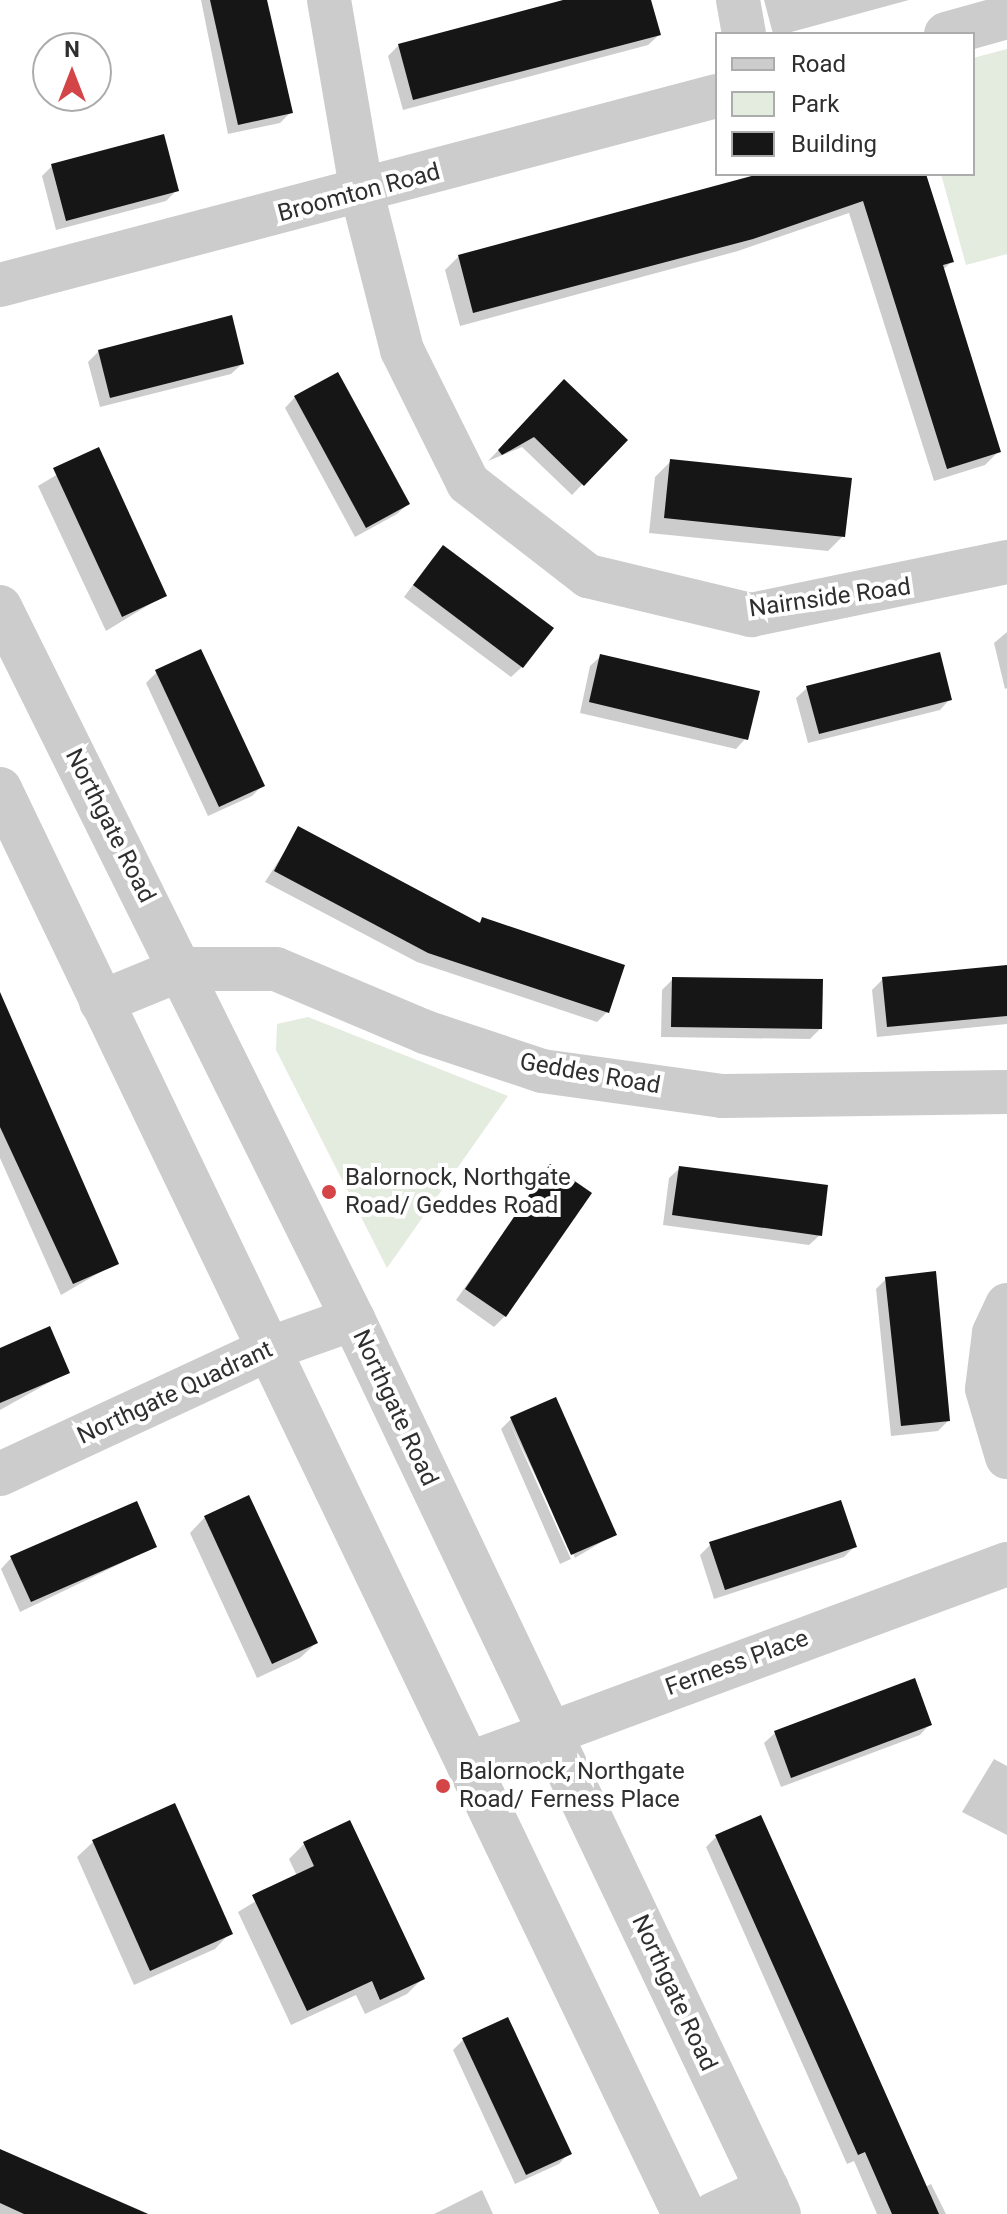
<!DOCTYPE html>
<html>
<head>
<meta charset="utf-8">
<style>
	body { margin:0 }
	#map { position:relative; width:1007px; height:2214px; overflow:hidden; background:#fff; font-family:Roboto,sans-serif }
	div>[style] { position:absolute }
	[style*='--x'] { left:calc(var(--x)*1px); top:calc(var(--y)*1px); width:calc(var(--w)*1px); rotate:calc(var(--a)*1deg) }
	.green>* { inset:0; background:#e4ebdf }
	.shadow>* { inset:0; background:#0003 }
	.building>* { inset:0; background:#161616 }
	.minor>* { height:44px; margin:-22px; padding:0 22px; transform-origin:22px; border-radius:22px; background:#ccc }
	.dots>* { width:22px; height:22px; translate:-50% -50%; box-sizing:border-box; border:4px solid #fff; border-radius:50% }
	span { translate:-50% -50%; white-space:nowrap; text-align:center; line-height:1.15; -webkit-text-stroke:8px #fff; paint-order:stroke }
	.street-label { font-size:24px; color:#2f2f2f }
	.poi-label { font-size:24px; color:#2f2f2f }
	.left { translate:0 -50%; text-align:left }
	.legend { position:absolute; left:715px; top:32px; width:260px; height:144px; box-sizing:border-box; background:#fff; border:2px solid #acacac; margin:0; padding:10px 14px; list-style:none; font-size:24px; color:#2f2f2f }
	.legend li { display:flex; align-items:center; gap:16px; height:40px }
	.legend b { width:40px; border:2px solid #acacac }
	.north { position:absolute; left:32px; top:32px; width:80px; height:80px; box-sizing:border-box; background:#fff; border:2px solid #acacac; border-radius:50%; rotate:0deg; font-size:22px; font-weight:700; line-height:32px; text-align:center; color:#2f2f2f }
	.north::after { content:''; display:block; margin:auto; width:28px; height:36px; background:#d34546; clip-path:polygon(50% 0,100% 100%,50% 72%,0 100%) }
</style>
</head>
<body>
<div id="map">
	<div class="green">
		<i style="clip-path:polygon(1007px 49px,1007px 254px,966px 265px,941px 174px,973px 174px,973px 58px)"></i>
		<i style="clip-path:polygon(308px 1017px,508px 1096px,387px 1268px,276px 1050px,277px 1024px)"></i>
	</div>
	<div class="shadow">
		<i style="clip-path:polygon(201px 0,265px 0,291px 112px,280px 123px,228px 134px)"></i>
		<i style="clip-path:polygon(570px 0,649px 0,659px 35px,648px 45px,403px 110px,388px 56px,399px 45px)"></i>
		<i style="clip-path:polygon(764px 0,909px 0,784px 34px,773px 34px)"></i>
		<i style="clip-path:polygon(52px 166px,177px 190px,166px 201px,56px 230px,42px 176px)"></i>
		<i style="clip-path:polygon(768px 174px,924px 174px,952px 261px,943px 270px,998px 452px,985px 465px,934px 481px,849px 213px,738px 251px,460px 326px,445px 270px,459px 256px)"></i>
		<i style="clip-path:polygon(99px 351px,242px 364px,231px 374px,100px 407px,88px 362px)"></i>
		<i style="clip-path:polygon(564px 382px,625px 440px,572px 495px,522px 447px,488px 461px)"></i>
		<i style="clip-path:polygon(295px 397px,408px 504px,397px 514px,355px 537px,285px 408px)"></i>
		<i style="clip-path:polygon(98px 450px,165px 595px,106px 631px,38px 486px)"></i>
		<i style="clip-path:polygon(671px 461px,843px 536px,828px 551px,649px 533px,655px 477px)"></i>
		<i style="clip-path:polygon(433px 558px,522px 667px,511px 677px,404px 597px)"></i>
		<i style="clip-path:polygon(1007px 632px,1007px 688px,1005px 689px,994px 643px)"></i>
		<i style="clip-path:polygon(601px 656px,746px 738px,736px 749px,580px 713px,590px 666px)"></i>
		<i style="clip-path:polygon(157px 672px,262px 786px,252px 796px,208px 816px,146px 683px)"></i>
		<i style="clip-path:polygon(807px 688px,950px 699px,940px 710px,808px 743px,796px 698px)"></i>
		<i style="clip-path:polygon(299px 829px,478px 924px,482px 919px,607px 1012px,597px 1022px,417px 962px,265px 882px)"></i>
		<i style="clip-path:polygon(1007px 967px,1007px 1024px,877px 1037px,872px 990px,883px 979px)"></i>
		<i style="clip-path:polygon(673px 979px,820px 1029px,810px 1039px,661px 1037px,662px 990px)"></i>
		<i style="clip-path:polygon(0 1000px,116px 1263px,61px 1295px,0 1158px)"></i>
		<i style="clip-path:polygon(550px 1167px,505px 1316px,494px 1327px,456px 1300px)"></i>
		<i style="clip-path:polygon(680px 1168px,820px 1235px,809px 1245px,663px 1225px,669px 1178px)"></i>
		<i style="clip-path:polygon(886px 1279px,948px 1421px,938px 1431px,891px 1436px,876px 1289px)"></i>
		<i style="clip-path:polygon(0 1351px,68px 1372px,0 1410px)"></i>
		<i style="clip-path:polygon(555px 1400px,615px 1534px,575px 1558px,509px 1421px,571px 1559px,560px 1564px,501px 1429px,511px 1419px)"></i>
		<i style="clip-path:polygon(205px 1517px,316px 1643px,300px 1658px,257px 1678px,190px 1533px)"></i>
		<i style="clip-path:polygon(711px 1544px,854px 1547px,844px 1557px,714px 1599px,700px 1555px)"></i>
		<i style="clip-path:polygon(155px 1547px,20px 1612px,1px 1569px,11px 1558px)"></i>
		<i style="clip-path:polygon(930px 1724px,920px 1735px,781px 1787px,764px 1743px,775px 1733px)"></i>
		<i style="clip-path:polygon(994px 1759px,1007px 1766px,1007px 1835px,962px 1812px)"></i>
		<i style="clip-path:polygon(174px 1806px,230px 1933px,215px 1949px,134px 1985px,77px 1857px,93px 1842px)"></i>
		<i style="clip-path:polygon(716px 1837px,925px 2187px,931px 2184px,946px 2214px,877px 2214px,854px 2161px,847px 2164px,706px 1847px)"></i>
		<i style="clip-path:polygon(304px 1844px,422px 1979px,407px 1994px,365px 2014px,356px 1995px,291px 2025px,238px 1912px,297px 1876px,289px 1859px)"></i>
		<i style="clip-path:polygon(464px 2039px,569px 2153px,559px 2164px,515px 2184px,453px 2050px)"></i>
		<i style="clip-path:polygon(0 2150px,149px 2214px,0 2214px)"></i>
		<i style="clip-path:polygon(482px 2190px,493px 2214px,434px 2214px)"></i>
	</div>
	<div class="building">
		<i style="clip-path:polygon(210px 0,267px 0,293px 113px,238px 125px)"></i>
		<i style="clip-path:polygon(563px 0,651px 0,661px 35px,413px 100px,398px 44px)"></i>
		<i style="clip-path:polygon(164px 134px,179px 191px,66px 221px,51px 164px)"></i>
		<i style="clip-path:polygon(759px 174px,926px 174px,954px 262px,943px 265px,1001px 452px,947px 469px,863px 201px,753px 239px,473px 313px,458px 255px)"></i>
		<i style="clip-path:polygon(232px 315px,244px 364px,110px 398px,98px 350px)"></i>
		<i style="clip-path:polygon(338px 372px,410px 504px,366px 528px,294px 396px)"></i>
		<i style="clip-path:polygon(564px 379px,628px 440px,584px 486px,534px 437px,502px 455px,498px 450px)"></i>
		<i style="clip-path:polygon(99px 447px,167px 596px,122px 617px,53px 468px)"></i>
		<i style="clip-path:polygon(670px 459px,852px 478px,845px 537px,664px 518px)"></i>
		<i style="clip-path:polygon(443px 545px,554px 628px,523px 668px,413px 585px)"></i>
		<i style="clip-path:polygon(201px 649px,265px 786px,219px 807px,155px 670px)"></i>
		<i style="clip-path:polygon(940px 652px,952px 700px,819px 734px,806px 686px)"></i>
		<i style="clip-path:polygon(600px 654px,760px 691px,748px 740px,589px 702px)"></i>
		<i style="clip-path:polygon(298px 826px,480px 923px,482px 917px,625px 965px,609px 1013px,428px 953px,274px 871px)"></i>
		<i style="clip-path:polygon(1007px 965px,1007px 1016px,887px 1027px,882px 977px)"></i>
		<i style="clip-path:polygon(672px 977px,823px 979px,822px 1029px,671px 1027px)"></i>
		<i style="clip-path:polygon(0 992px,119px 1264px,73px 1284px,0 1127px)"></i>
		<i style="clip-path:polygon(550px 1164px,592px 1193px,506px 1317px,465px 1289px)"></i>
		<i style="clip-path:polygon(679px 1166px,828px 1185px,822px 1236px,672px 1215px)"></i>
		<i style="clip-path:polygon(936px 1271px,950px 1421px,901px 1426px,885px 1277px)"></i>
		<i style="clip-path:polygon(50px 1326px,70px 1373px,0 1403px,0 1348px)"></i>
		<i style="clip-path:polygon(556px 1397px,617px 1535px,571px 1555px,510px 1417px)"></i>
		<i style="clip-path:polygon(249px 1495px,318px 1643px,272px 1664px,204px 1516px)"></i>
		<i style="clip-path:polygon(841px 1500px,857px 1547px,725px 1590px,709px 1542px)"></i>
		<i style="clip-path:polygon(137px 1501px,157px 1547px,31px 1602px,10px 1556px)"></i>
		<i style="clip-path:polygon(915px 1678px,932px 1725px,791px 1778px,774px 1731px)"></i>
		<i style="clip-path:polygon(175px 1803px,233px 1934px,150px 1971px,92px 1840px)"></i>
		<i style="clip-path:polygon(761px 1815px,849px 2011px,939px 2214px,892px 2214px,865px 2152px,858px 2155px,770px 1958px,715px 1835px)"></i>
		<i style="clip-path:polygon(350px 1820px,425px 1979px,380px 2000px,372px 1981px,307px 2011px,252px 1895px,314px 1866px,303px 1842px)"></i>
		<i style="clip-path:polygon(508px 2017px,572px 2154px,526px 2175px,462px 2038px)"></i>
		<i style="clip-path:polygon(0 2149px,148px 2214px,24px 2214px,0 2203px)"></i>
	</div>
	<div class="minor">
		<i style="--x:329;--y:0;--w:196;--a:80.3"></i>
		<i style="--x:362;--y:193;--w:162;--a:75.7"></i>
		<i style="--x:402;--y:350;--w:148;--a:63.6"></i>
		<i style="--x:468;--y:483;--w:152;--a:37.8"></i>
		<i style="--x:588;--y:576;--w:168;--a:13.5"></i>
		<i style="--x:751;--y:615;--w:261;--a:-11.7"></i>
		<i style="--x:738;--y:0;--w:35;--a:80"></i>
		<i style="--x:946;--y:34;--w:63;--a:-15.6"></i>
		<i style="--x:0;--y:285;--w:741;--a:-14.77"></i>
		<i style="--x:0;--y:607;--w:795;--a:63.63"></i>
		<i style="--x:353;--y:1319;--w:991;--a:64.55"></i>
		<i style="--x:0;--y:789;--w:1581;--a:64.36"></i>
		<i style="--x:101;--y:1002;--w:87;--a:-22.2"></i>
		<i style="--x:182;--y:969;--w:94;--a:0"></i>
		<i style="--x:276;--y:969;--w:162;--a:22.9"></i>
		<i style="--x:425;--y:1032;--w:123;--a:18.4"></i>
		<i style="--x:542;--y:1071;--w:182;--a:7.9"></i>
		<i style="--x:722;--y:1096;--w:285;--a:-0.8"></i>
		<i style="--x:1007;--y:1305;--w:31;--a:115"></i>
		<i style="--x:994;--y:1333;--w:56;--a:97.1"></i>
		<i style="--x:987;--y:1389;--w:71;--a:73.6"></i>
		<i style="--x:0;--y:1474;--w:299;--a:-24.9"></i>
		<i style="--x:271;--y:1348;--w:87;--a:-19.5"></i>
		<i style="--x:468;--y:1764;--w:575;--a:-20.36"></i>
		<i style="--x:714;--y:2214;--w:59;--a:-25.3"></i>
	</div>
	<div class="dots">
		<i style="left:329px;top:1192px;background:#d34546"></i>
		<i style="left:443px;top:1786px;background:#d34546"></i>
	</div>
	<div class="street-label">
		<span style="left:359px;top:193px;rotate:-15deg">Broomton Road</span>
		<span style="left:830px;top:598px;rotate:-8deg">Nairnside Road</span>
		<span style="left:110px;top:826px;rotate:63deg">Northgate Road</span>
		<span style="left:590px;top:1074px;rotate:10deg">Geddes Road</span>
		<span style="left:175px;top:1393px;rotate:-25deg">Northgate Quadrant</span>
		<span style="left:395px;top:1408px;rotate:65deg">Northgate Road</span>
		<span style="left:737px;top:1663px;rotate:-20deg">Ferness Place</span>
		<span style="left:674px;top:1993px;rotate:65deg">Northgate Road</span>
	</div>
	<div class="poi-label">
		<span class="left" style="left:345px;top:1192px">Balornock, Northgate<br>Road/ Geddes Road</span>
		<span class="left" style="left:459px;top:1786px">Balornock, Northgate<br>Road/ Ferness Place</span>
	</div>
	<ul class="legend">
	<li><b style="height:10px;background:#ccc"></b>Road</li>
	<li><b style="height:22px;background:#e4ebdf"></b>Park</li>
	<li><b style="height:22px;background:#161616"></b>Building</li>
	</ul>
	<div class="north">N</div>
</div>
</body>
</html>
